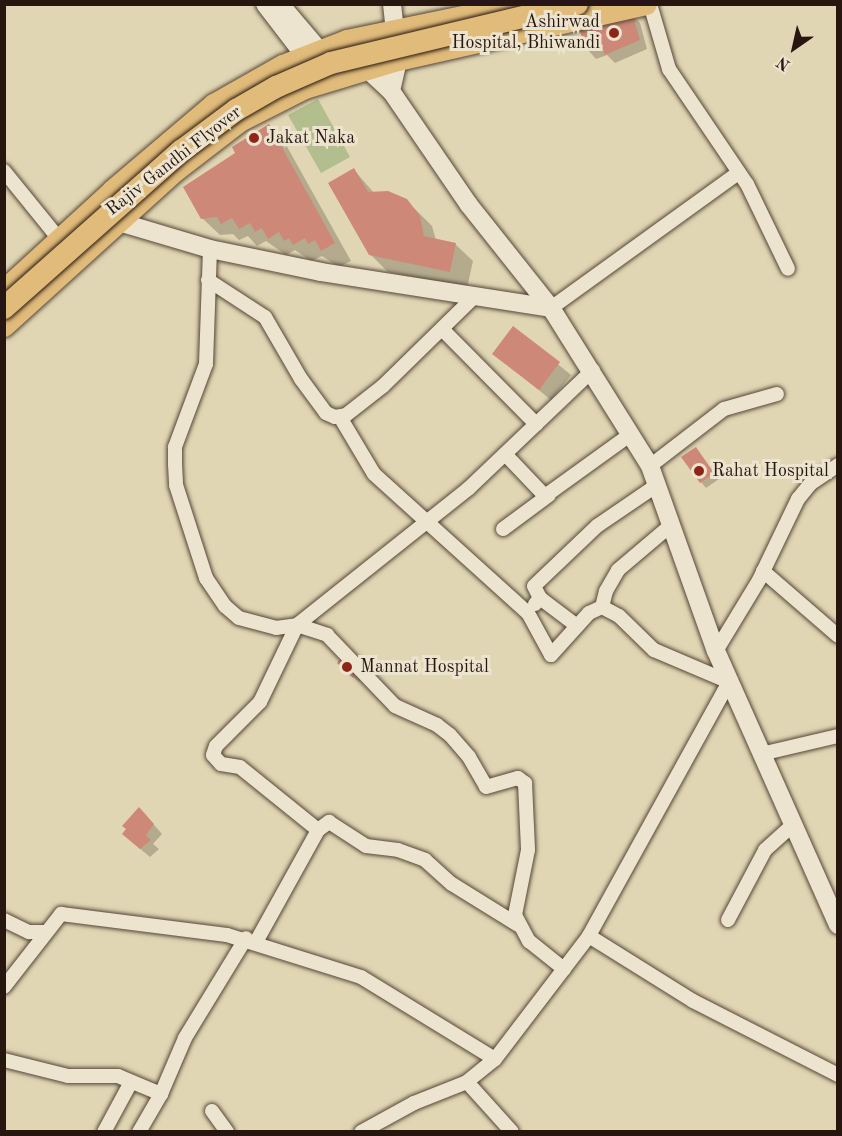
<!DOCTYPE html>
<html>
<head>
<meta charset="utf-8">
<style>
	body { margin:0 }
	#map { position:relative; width:842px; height:1136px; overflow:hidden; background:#e1d6b3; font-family:"Old Standard TT",serif }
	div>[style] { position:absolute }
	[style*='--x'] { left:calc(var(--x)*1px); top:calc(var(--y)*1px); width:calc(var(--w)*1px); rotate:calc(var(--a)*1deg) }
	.green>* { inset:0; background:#b2be8d }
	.shadow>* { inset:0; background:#0003 }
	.building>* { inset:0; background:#ce8877 }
	.roads { filter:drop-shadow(0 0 2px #554638) drop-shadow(0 0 2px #554638) }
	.minor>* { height:14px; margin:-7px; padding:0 7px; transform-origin:7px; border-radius:7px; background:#ece4ce }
	.tertiary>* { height:18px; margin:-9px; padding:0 9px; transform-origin:9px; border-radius:9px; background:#ece4ce }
	.trunk>* { height:22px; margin:-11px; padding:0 11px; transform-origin:11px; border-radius:11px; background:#e0bb7a }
	.bridges { filter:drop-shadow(0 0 2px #26160f) drop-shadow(0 0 2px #26160f) }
	.trunk-bridge>* { height:22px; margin:-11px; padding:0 11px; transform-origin:11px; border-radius:11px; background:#e0bb7a }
	.dots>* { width:16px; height:16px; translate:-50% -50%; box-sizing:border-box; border:3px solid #ece4ce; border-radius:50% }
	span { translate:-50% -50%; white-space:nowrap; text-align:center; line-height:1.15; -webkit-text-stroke:6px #ece4ce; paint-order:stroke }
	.poi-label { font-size:18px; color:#26160f }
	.right { translate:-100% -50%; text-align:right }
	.left { translate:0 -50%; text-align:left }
	.street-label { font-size:18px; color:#26160f }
	.frame { position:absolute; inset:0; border:6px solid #26160f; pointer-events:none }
	.north { position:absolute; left:764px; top:18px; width:60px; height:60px; -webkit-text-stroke:4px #ece4ce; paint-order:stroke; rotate:214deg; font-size:16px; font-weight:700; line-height:24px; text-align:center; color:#26160f }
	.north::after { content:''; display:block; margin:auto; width:21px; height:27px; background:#26160f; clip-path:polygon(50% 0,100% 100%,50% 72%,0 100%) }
</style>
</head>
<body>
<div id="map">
	<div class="green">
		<i style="clip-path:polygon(318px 99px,350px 157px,321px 173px,288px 115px)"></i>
	</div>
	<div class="shadow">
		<i style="clip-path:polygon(631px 14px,640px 23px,647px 49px,615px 63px,607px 55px,596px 59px,588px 50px)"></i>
		<i style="clip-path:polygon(268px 125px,285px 143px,351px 261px,339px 267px,322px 256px,311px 261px,295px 250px,286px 255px,266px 241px,257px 246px,248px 236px,239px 240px,233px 234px,220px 235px,202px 218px,237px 154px)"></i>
		<i style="clip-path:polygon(354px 170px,375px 194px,414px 208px,432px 226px,436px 240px,455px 244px,473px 261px,467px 288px,388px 272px,370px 254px)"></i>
		<i style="clip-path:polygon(514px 328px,571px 375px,551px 400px,494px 354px)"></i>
		<i style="clip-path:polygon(696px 449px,719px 479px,706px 488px,701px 482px)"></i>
		<i style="clip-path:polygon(344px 669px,363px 678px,359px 682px)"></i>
		<i style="clip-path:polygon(147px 817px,162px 834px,153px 844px,159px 849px,150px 857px,132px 842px,128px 829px)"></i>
	</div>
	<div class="building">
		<i style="clip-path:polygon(632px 13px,640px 40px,605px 55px,602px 46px,586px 51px,579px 28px)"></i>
		<i style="clip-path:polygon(269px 124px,335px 243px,321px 251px,315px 240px,308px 244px,305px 238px,293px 245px,289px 238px,284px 241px,279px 232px,268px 239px,262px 228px,255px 232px,250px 223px,239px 229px,232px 218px,221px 224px,217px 217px,201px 219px,183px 187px,235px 153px,232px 147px)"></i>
		<i style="clip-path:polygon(354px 168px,368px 192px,388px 191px,407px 199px,420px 216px,424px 236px,456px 243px,450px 272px,369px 255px,328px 183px)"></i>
		<i style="clip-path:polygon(513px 326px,560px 362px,539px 390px,492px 354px)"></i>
		<i style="clip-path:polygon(696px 447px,714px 473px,700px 483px,681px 457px)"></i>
		<i style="clip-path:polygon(342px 657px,359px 671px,353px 678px,337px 663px)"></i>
		<i style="clip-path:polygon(139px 807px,154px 824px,146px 835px,151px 840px,140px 849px,122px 834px,126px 829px,122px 826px)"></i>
	</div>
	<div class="roads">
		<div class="minor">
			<i style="--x:650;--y:4;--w:68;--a:73.7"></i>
			<i style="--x:669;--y:69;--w:139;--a:55.9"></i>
			<i style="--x:747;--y:184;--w:94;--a:64.2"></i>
			<i style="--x:4;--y:171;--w:95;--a:51"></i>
			<i style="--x:210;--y:249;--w:115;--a:92"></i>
			<i style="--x:206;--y:364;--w:89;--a:110.5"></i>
			<i style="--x:175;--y:447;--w:17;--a:90"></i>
			<i style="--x:175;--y:464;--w:21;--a:87"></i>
			<i style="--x:176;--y:485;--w:98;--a:72.1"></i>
			<i style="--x:206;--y:578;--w:34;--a:56"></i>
			<i style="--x:225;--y:606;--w:18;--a:41"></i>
			<i style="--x:239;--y:618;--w:38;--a:15"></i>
			<i style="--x:276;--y:628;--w:21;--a:-8"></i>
			<i style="--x:297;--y:625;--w:32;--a:18"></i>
			<i style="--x:327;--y:635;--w:98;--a:46.2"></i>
			<i style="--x:395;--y:706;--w:46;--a:24.3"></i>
			<i style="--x:437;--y:725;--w:16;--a:38"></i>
			<i style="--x:450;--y:735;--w:29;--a:49"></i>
			<i style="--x:469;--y:757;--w:34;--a:60"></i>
			<i style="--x:486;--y:787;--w:33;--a:-16"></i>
			<i style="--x:518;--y:778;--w:9;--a:36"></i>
			<i style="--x:525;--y:783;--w:67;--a:87.4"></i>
			<i style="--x:528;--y:850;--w:66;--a:101.3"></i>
			<i style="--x:515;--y:915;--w:30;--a:62"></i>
			<i style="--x:529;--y:941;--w:45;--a:38.7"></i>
			<i style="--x:208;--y:280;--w:68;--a:33"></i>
			<i style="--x:265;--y:317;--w:72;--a:59.9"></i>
			<i style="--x:301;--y:379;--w:42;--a:53.7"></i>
			<i style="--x:326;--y:413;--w:10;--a:24"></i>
			<i style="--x:335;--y:417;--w:11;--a:-10"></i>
			<i style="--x:346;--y:415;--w:47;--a:-38.1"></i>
			<i style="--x:383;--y:386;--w:127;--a:-44.4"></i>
			<i style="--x:551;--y:308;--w:229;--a:-35.8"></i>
			<i style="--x:442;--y:329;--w:134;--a:45.3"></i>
			<i style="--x:340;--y:417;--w:66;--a:59.2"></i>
			<i style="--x:374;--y:474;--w:207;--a:42.1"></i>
			<i style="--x:528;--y:613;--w:48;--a:61.3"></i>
			<i style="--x:551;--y:655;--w:57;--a:-47.9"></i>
			<i style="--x:589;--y:613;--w:14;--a:-25"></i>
			<i style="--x:602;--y:607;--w:19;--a:28"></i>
			<i style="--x:619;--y:616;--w:49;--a:44.2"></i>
			<i style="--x:654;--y:650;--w:82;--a:23.1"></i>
			<i style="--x:729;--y:682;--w:290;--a:118.9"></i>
			<i style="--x:589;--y:936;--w:155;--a:127.4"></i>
			<i style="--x:495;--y:1059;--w:36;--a:141"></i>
			<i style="--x:467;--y:1082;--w:57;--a:158.4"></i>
			<i style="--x:414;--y:1103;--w:60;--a:151.3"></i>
			<i style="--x:505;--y:454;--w:58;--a:46.4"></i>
			<i style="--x:545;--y:496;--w:106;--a:-35.8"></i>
			<i style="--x:650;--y:466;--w:93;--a:-37.6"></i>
			<i style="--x:724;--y:409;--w:55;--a:-15.8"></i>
			<i style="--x:503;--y:529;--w:57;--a:-36.5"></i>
			<i style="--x:763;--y:571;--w:99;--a:40.9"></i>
			<i style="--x:540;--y:598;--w:13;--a:-117"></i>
			<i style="--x:534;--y:586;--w:87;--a:-43.6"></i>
			<i style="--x:597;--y:526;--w:73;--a:-34.3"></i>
			<i style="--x:535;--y:604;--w:8;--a:-50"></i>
			<i style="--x:540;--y:598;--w:46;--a:37.1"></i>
			<i style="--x:602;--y:607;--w:16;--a:-76"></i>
			<i style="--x:606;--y:591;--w:24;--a:-60"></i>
			<i style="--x:618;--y:570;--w:70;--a:-40.3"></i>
			<i style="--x:716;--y:651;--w:83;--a:-58.8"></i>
			<i style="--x:759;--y:580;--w:90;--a:-64.3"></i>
			<i style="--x:798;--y:499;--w:19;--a:-51"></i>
			<i style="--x:810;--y:484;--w:34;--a:-34"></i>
			<i style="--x:761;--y:754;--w:79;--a:-13.2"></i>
			<i style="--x:318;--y:830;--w:100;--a:-141.1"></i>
			<i style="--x:240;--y:767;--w:19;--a:-171"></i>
			<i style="--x:221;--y:764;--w:12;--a:-132"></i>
			<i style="--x:213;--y:755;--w:9;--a:-72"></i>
			<i style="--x:216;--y:746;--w:62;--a:-45"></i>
			<i style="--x:260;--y:702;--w:85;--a:-64.3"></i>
			<i style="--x:297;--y:625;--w:220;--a:-38.5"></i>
			<i style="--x:469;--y:488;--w:171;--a:-43.6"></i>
			<i style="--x:4;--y:920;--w:28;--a:26"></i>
			<i style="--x:29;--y:932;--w:16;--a:0"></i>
			<i style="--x:728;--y:920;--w:79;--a:-62.1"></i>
			<i style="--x:765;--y:850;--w:38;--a:-42"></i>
			<i style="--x:589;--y:936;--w:123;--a:32"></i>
			<i style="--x:693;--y:1001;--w:163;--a:27"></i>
			<i style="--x:256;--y:942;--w:128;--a:-61"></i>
			<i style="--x:318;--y:830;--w:14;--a:-36"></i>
			<i style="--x:329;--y:822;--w:44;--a:33"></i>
			<i style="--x:366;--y:846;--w:32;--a:7"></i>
			<i style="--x:398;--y:850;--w:29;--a:20"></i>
			<i style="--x:425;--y:860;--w:36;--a:42"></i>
			<i style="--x:452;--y:884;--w:78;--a:31.8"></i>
			<i style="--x:4;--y:987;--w:93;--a:-52"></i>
			<i style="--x:61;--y:914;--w:167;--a:7.2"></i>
			<i style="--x:227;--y:935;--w:140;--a:17.4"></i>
			<i style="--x:361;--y:977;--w:157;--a:31.5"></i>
			<i style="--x:4;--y:1060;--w:66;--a:14"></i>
			<i style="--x:68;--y:1076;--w:50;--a:0"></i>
			<i style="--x:118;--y:1076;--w:47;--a:22.7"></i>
			<i style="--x:467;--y:1082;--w:67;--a:48"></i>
			<i style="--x:212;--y:1111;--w:26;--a:54"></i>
			<i style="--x:104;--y:1132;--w:57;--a:-61.6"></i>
			<i style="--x:139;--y:1132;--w:44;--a:-59.9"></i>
			<i style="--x:161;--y:1094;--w:61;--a:-66.8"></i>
			<i style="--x:185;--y:1038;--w:117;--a:-58.6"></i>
		</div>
		<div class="tertiary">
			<i style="--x:265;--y:4;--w:81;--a:52.6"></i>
			<i style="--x:280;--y:4;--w:62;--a:49.6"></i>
			<i style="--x:320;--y:51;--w:11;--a:75"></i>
			<i style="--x:365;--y:60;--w:9;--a:77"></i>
			<i style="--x:367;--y:69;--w:33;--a:43"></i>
			<i style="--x:391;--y:91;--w:138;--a:55.6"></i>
			<i style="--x:469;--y:205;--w:132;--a:51.5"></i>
			<i style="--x:551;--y:308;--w:186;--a:57.9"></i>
			<i style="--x:650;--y:466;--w:196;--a:70.4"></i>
			<i style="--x:716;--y:651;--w:300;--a:66"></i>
			<i style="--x:391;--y:91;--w:32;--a:-77"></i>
			<i style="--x:398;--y:60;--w:56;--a:-96.1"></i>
			<i style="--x:109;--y:219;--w:105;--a:16.5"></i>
			<i style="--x:210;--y:249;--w:113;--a:11.7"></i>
			<i style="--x:321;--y:272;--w:233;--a:8.9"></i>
		</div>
		<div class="trunk">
			<i style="--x:4;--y:291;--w:148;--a:-42.5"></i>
			<i style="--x:113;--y:191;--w:133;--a:-40.4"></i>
			<i style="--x:214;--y:105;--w:79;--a:-29.5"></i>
			<i style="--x:283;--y:66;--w:69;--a:-21.3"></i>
			<i style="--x:347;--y:41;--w:182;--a:-11.7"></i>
			<i style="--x:4;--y:326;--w:231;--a:-42.2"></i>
			<i style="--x:175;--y:171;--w:82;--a:-37.6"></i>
			<i style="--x:240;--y:121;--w:73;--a:-26.9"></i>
			<i style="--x:305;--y:88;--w:97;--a:-16.8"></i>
			<i style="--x:398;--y:60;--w:254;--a:-12.7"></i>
		</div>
	</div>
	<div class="bridges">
		<div class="trunk-bridge">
			<i style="--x:4;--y:308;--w:237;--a:-41.6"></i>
			<i style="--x:181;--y:151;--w:69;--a:-36.7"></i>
			<i style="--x:236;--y:110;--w:46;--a:-29.9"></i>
			<i style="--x:276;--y:87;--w:60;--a:-23.6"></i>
			<i style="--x:331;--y:63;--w:253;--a:-13.5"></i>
		</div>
	</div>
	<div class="dots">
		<i style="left:614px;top:33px;background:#8f2418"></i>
		<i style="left:254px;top:138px;background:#8f2418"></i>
		<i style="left:699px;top:471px;background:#8f2418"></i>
		<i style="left:347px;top:667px;background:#8f2418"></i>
	</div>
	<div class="poi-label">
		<span class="right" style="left:600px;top:33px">Ashirwad<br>Hospital, Bhiwandi</span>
		<span class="left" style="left:266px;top:138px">Jakat Naka</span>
		<span class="left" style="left:712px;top:471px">Rahat Hospital</span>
		<span class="left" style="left:360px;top:667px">Mannat Hospital</span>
	</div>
	<div class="street-label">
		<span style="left:174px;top:161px;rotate:-38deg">Rajiv Gandhi Flyover</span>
	</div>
	<div class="frame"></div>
	<div class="north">N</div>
</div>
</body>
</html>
